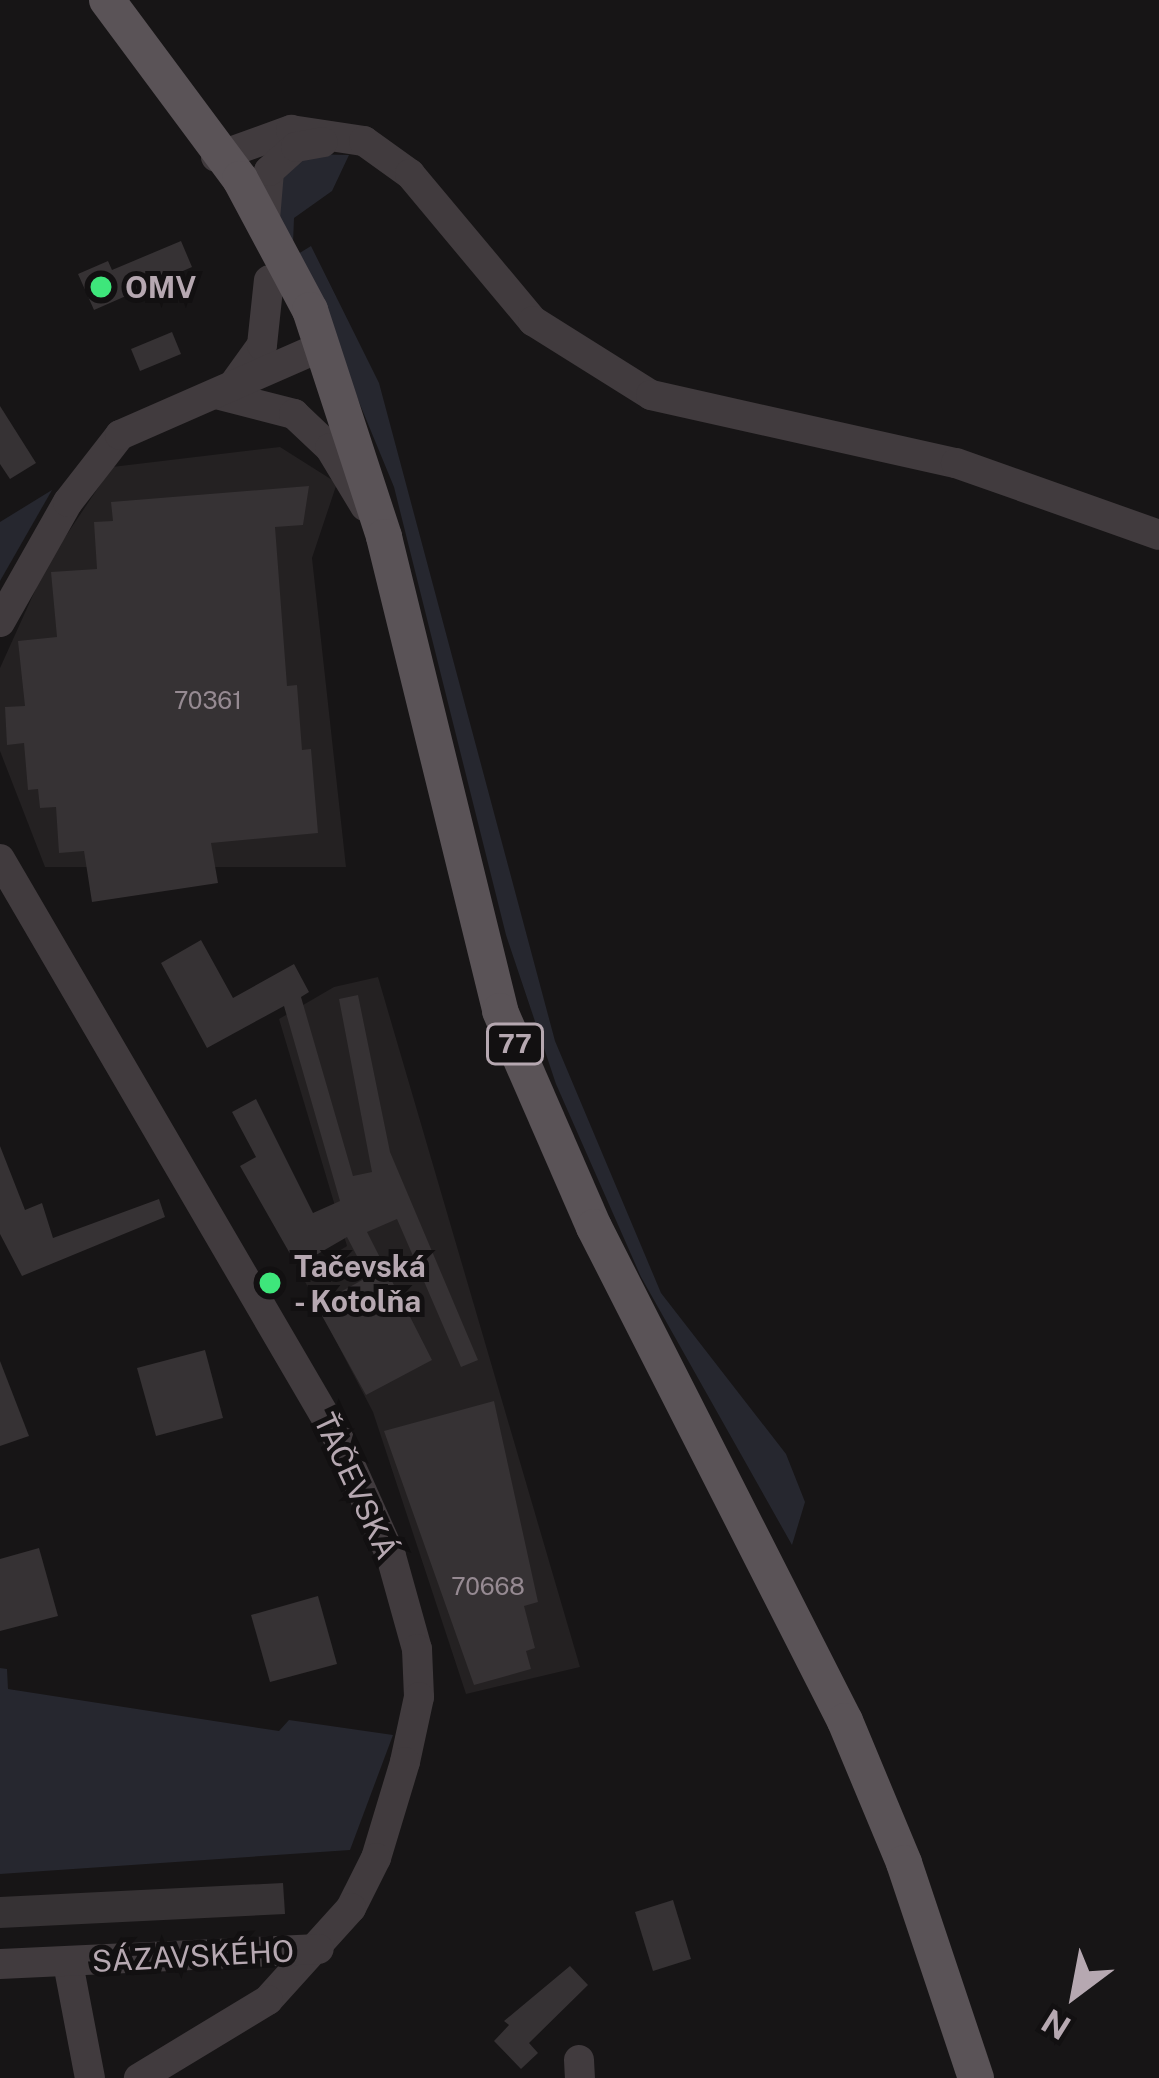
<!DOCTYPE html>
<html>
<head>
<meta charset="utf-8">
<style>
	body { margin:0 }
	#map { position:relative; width:1159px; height:2078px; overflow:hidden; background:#171516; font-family:"Public Sans",sans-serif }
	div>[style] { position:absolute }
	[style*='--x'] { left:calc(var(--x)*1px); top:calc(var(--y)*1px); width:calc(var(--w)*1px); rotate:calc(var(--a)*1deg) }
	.built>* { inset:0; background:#242122 }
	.green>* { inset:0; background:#26272f }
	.building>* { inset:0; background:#363234 }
	.minor>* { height:30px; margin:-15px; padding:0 15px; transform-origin:15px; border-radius:15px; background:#413b3e }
	.major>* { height:36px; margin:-18px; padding:0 18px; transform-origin:18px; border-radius:18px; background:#5a5357 }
	.dots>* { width:33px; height:33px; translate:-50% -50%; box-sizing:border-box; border:6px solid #121011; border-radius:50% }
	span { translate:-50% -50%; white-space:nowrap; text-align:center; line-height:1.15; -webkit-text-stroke:10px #121011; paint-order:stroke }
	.number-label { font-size:24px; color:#968a92 }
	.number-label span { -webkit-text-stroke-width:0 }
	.shield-label span { padding:3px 9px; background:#121011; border:3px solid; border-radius:9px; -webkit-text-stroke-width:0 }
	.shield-label { font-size:27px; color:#b6a8b1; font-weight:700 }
	.poi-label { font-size:30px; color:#b6a8b1; font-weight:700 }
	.left { translate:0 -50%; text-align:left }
	.street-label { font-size:30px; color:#b6a8b1 }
	.north { position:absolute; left:1015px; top:1934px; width:120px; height:120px; -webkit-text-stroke:9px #121011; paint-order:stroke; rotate:212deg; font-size:33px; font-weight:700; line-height:48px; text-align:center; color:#b6a8b1 }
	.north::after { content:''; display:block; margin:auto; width:42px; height:54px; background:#b6a8b1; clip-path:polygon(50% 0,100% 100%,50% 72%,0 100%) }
</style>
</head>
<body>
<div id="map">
	<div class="built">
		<i style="clip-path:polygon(280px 447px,337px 483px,312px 558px,346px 867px,45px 867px,0 751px,0 668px,47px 564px,112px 467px)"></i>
		<i style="clip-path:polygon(378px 977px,580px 1667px,466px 1694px,373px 1412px,301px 1274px,347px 1246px,279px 1019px,334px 987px)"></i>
	</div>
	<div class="green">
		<i style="clip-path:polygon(306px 154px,349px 155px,332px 191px,294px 218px,293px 244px,277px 212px,283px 170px)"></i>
		<i style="clip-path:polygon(311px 246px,379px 383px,555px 1041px,661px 1293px,786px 1454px,805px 1502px,792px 1545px,641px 1277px,556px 1084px,506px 935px,394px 487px,298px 254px)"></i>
		<i style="clip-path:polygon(52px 490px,0 581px,0 522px)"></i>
		<i style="clip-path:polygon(0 1668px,7px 1669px,8px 1689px,279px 1731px,289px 1720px,393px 1735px,350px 1850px,0 1874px)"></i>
	</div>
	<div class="building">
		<i style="clip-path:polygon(181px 241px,192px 267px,94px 310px,78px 274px,108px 261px,112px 270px)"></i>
		<i style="clip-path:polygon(172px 332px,181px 354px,140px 371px,131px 349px)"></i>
		<i style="clip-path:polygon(0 406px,36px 463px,10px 479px,0 464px)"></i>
		<i style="clip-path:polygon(309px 486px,303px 525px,275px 527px,287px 686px,297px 685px,302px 750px,311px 749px,318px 833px,211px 843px,218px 883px,92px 902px,84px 851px,59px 853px,56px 807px,40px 808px,38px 789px,28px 790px,24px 743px,7px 745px,5px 707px,25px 706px,18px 641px,57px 637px,51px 572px,97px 569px,94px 522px,113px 521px,111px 502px)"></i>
		<i style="clip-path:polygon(201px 940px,233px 998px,294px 964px,309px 992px,301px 997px,353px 1176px,372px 1172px,339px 999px,358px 995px,390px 1152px,478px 1360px,461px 1367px,397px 1219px,367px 1232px,432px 1360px,366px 1395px,316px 1305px,368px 1277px,347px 1237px,297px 1266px,240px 1166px,256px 1157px,232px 1112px,256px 1099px,313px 1213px,340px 1201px,284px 1006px,207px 1048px,161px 963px)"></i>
		<i style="clip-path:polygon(0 1146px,25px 1210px,42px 1203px,53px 1238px,159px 1199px,165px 1217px,22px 1276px,0 1234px)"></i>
		<i style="clip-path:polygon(205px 1350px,223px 1418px,156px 1436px,137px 1368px)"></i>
		<i style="clip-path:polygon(0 1361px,29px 1436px,0 1446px)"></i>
		<i style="clip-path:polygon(494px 1401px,538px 1602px,524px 1606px,535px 1648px,526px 1651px,531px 1669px,474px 1685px,384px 1431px)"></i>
		<i style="clip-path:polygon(39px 1548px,58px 1616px,0 1631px,0 1559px)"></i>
		<i style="clip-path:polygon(318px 1596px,337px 1664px,270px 1682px,251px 1615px)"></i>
		<i style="clip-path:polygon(283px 1883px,285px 1914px,0 1928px,0 1897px)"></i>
		<i style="clip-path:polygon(673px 1900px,691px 1959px,653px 1971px,635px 1912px)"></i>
		<i style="clip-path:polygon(570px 1966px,588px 1985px,529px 2043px,538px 2053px,521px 2069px,494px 2041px,509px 2025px,504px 2021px)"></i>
	</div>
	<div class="minor">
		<i style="--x:216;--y:157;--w:80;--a:-19.8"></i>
		<i style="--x:291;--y:130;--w:74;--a:8.6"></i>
		<i style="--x:364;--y:141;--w:57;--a:35.7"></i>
		<i style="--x:410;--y:174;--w:192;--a:50.1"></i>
		<i style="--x:533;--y:321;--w:139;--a:32.1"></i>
		<i style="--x:651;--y:395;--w:312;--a:12.6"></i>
		<i style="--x:956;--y:463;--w:215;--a:19.5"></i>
		<i style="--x:265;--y:219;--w:48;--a:-85.2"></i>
		<i style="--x:269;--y:171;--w:36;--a:-42"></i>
		<i style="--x:296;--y:147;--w:27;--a:-10"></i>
		<i style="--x:234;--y:384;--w:48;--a:-54.3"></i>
		<i style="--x:262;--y:345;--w:65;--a:-83.9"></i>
		<i style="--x:216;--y:394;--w:81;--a:14.4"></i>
		<i style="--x:294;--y:414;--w:50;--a:43.4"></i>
		<i style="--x:330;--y:448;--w:68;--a:58.9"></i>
		<i style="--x:0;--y:622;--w:138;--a:-60.5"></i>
		<i style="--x:68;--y:502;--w:85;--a:-52.2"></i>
		<i style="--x:120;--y:435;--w:214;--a:-23.7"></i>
		<i style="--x:0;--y:859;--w:673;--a:59.74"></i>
		<i style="--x:339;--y:1440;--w:127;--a:65.9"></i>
		<i style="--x:391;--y:1556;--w:97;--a:74.4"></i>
		<i style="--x:417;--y:1649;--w:48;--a:87.6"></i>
		<i style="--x:419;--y:1697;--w:66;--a:102.2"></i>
		<i style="--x:405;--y:1762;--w:100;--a:106.8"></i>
		<i style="--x:376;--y:1858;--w:56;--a:116.6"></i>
		<i style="--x:351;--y:1908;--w:124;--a:132.1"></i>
		<i style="--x:268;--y:2000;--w:151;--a:148.8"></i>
		<i style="--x:68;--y:1963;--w:117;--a:79.2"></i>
		<i style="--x:0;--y:1964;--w:319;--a:-2.7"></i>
		<i style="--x:579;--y:2060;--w:18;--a:87"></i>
	</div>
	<div class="major">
		<i style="--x:107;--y:0;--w:223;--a:53.4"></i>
		<i style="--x:240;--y:179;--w:149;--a:61.9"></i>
		<i style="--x:310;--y:310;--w:239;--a:71.9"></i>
		<i style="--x:384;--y:537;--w:488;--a:76.2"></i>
		<i style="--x:500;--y:1011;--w:236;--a:66.5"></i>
		<i style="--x:594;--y:1227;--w:554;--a:63.07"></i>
		<i style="--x:845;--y:1721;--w:154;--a:67.4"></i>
		<i style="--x:904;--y:1863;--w:227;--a:71.5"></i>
	</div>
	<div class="dots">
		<i style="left:101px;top:287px;background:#3ee67b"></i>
		<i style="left:270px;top:1283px;background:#3ee67b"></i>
	</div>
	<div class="number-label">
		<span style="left:208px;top:701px">70361</span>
		<span style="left:488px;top:1587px">70668</span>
	</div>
	<div class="shield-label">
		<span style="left:515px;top:1044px">77</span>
	</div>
	<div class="poi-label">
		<span class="left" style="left:125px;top:287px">OMV</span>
		<span class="left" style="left:294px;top:1283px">Tačevská<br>- Kotolňa</span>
	</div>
	<div class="street-label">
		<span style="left:356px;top:1486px;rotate:65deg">ŤAČEVSKÁ</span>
		<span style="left:193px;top:1956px;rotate:-3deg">SÁZAVSKÉHO</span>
	</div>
	<div class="north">N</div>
</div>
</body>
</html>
